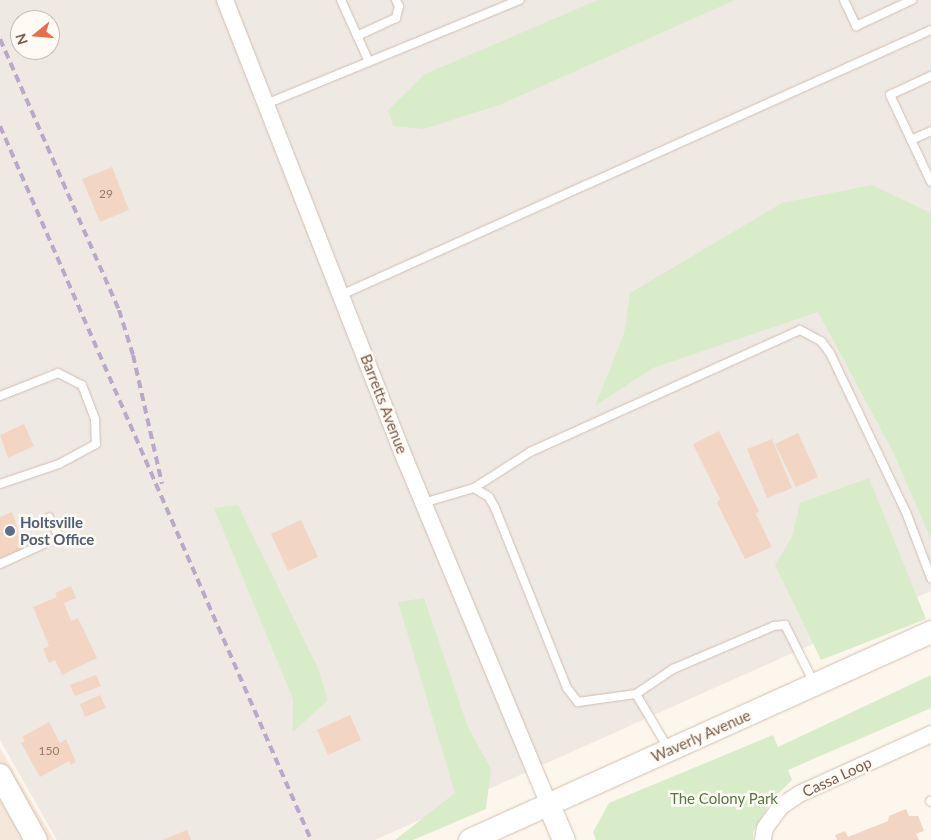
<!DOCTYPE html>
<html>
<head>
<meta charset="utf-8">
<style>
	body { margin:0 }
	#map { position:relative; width:931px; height:840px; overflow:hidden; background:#fdf6ec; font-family:Lato,sans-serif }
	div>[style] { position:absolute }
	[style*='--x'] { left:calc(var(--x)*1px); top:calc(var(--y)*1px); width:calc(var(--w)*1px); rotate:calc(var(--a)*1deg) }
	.residential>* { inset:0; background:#f5e8da }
	.industrial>* { inset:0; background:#efe9e4 }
	.green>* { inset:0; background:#d8ecc9 }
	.building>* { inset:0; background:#f3d5c3 }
	.roads { filter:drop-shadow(0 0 1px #d1beb0) drop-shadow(0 0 1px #d1beb0) }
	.lane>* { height:8px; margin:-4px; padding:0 4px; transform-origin:4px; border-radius:4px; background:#fff }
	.street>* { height:16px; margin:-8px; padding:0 8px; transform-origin:8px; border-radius:8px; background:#fff }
	.secondary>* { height:22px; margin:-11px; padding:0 11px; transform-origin:11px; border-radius:11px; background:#fff }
	.rail>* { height:4px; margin-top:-2px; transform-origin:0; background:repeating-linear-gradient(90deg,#b9a8c9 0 8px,transparent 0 13px) }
	.dots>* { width:14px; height:14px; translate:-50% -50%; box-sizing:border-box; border:2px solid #fffaf3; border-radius:50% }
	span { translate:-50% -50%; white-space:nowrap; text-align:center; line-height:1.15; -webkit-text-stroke:5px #fffaf3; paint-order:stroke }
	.number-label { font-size:12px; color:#987a6a }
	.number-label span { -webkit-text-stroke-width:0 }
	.street-label { font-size:15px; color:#7a5c4d }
	.service-label { font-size:15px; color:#4e5e75; font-weight:700 }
	.left { translate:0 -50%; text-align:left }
	.park-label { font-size:15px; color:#537a41 }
	.north { position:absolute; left:10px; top:10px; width:50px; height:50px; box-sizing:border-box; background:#fffaf3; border:1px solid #cabbb1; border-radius:50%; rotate:253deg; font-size:14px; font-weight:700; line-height:20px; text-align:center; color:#7a5c4d }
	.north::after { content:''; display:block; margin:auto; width:18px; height:22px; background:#e76f51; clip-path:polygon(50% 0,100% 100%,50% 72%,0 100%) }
</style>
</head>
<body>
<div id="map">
	<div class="residential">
		<i style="clip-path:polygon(0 748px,54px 840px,0 840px)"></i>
	</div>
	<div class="industrial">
		<i style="clip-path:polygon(evenodd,0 0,931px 0,931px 591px,375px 840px,57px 840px,0 740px,0 0,20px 20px,50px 20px,50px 50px,20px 50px,20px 20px)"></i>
	</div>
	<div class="green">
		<i style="clip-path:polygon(598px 0,735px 0,502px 104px,424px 129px,393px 126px,388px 110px,425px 74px)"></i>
		<i style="clip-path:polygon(872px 185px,931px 213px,931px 539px,893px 452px,818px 312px,653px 368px,595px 406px,624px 334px,630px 293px,782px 203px)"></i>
		<i style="clip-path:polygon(869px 478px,926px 619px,821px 660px,775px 565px,792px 537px,800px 503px)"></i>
		<i style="clip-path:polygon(238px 505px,318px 668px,328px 700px,293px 732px,293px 699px,214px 508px)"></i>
		<i style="clip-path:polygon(424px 598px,468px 727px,491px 769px,486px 809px,413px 840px,395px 840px,455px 793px,398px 602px)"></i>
		<i style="clip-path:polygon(931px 675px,931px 708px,788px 770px,792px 780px,771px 801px,753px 832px,753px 840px,596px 840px,593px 832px,609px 803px,773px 735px,778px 747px)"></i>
	</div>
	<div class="building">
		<i style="clip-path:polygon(112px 167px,129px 210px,100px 222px,82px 179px)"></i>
		<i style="clip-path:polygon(24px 424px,34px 446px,8px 458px,0 435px)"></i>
		<i style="clip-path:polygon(719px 431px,759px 511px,756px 514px,772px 547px,745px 559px,717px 503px,720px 499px,693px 444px)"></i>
		<i style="clip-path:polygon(798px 433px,818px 477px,796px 487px,775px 444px)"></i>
		<i style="clip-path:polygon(772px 439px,792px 488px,767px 498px,747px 449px)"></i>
		<i style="clip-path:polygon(12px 512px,25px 549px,0 559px,0 517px)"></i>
		<i style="clip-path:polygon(301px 520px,318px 557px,288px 571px,271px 534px)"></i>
		<i style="clip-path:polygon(71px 586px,76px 598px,64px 603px,71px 621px,78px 618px,97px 658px,62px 675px,55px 660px,49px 663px,43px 649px,49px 646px,33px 607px,57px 597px,55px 593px)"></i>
		<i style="clip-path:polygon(96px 675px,101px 686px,75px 696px,70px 685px)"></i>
		<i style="clip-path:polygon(100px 695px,106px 708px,85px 717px,80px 704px)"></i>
		<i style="clip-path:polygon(350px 715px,361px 740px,328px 755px,317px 730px)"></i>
		<i style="clip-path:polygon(49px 722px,60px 743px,66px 739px,76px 762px,71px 765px,69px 761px,40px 777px,21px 743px,25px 741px,22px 737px)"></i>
		<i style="clip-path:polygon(906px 809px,909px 816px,918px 816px,924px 831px,916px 834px,919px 840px,837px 840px,835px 835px,845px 831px,848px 837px,888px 821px,889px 816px)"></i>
		<i style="clip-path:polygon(187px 830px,191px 840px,162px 840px)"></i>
	</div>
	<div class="roads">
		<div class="lane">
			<i style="--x:341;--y:0;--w:68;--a:65.7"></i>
			<i style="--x:844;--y:0;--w:29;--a:65"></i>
			<i style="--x:856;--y:26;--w:62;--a:-24.9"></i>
			<i style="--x:357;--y:36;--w:43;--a:-24.8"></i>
			<i style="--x:396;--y:18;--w:12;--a:-76"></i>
			<i style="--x:399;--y:6;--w:7;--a:-117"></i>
			<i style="--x:931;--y:76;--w:45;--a:155.1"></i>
			<i style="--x:890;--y:95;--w:96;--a:64.8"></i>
			<i style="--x:266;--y:104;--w:274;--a:-22.3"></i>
			<i style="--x:911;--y:140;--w:22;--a:-24"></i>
			<i style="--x:341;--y:295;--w:647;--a:-24.19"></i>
			<i style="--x:0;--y:396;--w:62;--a:-21.6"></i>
			<i style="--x:58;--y:373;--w:27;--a:27"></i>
			<i style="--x:82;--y:385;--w:36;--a:69"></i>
			<i style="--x:95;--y:419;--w:25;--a:88"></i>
			<i style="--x:96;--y:444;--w:42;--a:151.6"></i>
			<i style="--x:59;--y:464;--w:62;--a:161.3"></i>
			<i style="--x:474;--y:488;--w:17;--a:31"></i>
			<i style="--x:489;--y:497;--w:13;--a:61"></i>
			<i style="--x:495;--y:508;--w:194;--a:68.2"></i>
			<i style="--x:567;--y:688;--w:18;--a:52"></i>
			<i style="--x:578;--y:702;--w:59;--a:-7.9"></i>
			<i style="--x:636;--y:694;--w:45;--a:-34"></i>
			<i style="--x:673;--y:669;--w:110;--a:-23.1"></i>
			<i style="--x:774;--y:626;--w:11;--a:-5"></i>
			<i style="--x:785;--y:625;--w:65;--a:63.4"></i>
			<i style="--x:423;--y:503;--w:53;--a:-16.4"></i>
			<i style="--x:474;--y:488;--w:67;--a:-32.7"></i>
			<i style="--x:530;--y:452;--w:296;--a:-24.3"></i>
			<i style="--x:800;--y:330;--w:24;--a:28"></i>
			<i style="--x:821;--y:341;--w:15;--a:53"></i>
			<i style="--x:830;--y:353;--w:176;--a:64.5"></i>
			<i style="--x:906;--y:512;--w:71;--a:69.3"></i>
			<i style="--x:0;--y:564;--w:65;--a:-24.6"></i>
			<i style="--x:59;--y:537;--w:22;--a:-117"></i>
			<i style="--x:636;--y:694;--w:63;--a:59.3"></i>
			<i style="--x:930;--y:801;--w:1;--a:45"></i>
		</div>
		<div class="street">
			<i style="--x:225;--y:0;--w:493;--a:68.6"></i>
			<i style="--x:405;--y:459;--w:375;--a:67.4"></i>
			<i style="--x:763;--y:840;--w:12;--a:-81"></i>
			<i style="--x:765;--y:828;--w:26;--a:-54"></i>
			<i style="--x:780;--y:807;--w:23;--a:-34"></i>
			<i style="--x:799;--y:794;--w:145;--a:-24.4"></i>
		</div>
		<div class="secondary">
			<i style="--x:0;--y:775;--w:74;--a:61"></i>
			<i style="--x:549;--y:805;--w:38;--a:67"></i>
			<i style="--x:470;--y:840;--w:506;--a:-24.28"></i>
		</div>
	</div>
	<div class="rail">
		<i style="--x:0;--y:39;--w:296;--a:66.3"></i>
		<i style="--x:119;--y:310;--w:47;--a:72.7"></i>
		<i style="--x:133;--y:355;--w:132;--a:77.3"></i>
		<i style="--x:0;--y:126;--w:779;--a:66.46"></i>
	</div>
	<div class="dots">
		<i style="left:10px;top:531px;background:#5c6f8a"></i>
	</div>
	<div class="number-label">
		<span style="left:106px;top:194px">29</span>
		<span style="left:49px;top:751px">150</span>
	</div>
	<div class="street-label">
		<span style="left:384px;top:404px;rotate:69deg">Barretts Avenue</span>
		<span style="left:701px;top:736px;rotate:-24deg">Waverly Avenue</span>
		<span style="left:837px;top:777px;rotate:-25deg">Cassa Loop</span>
	</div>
	<div class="service-label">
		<span class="left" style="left:20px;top:531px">Holtsville<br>Post Office</span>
	</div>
	<div class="park-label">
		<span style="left:724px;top:799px">The Colony Park</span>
	</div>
	<div class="north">N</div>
</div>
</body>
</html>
